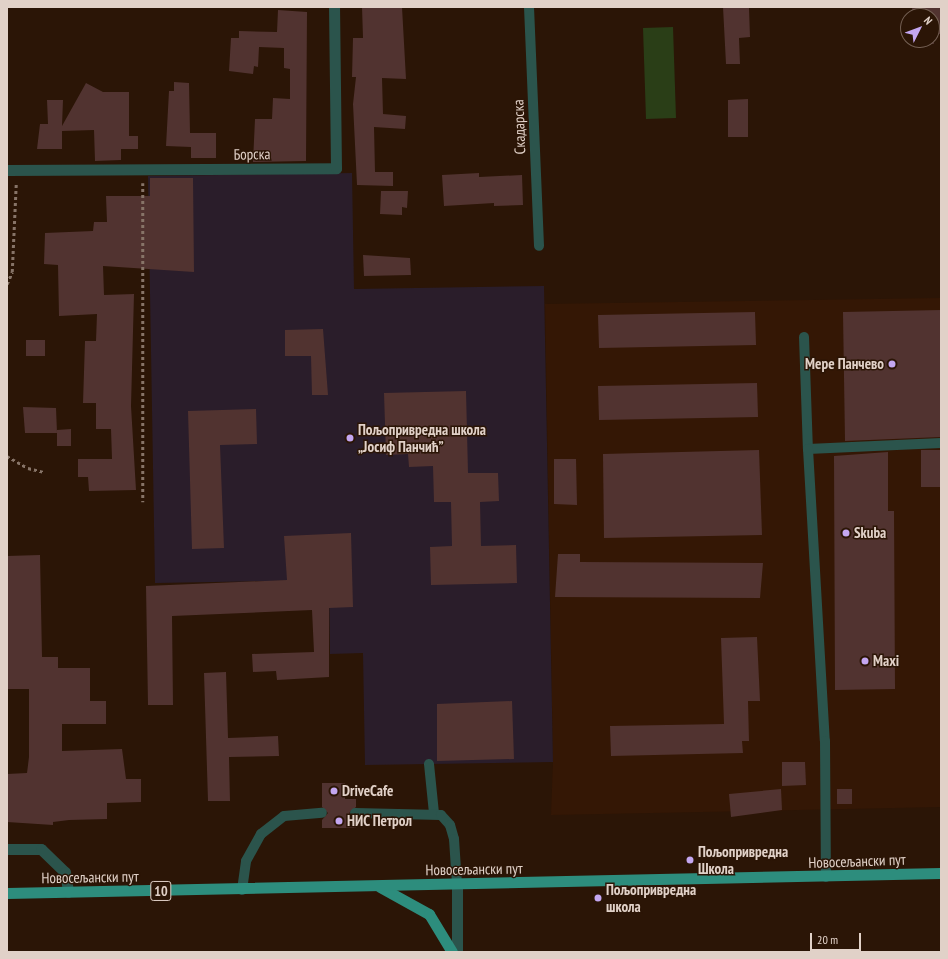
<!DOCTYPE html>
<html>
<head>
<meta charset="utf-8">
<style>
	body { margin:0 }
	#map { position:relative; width:948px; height:959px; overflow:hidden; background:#2b1506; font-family:"PT Sans Narrow",sans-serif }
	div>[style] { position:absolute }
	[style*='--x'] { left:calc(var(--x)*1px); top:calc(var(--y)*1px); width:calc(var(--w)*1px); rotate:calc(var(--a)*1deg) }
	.built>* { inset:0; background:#341705 }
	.education>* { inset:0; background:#2a1d2a }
	.green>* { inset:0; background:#2a3e17 }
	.building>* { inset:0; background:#513330 }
	.path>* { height:2.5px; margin-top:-1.25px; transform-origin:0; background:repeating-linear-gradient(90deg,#877468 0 3px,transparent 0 6px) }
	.service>* { height:10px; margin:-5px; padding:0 5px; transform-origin:5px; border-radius:5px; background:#2b544c }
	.minor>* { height:11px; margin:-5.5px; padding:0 5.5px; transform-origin:5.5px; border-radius:5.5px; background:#2b544c }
	.primary>* { height:11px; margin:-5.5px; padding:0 5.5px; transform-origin:5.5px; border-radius:5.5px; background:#2d8d7d }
	.dots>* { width:11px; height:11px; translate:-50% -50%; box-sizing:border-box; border:2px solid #2b1506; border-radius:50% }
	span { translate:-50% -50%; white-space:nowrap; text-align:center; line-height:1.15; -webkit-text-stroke:3px #2b1506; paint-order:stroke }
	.shield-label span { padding:1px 3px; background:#2b1506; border:1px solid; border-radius:3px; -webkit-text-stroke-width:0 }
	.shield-label { font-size:14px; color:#e1d1c8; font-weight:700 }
	.street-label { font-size:15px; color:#e1d1c8 }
	.poi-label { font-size:15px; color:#e1d1c8; font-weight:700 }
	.right { translate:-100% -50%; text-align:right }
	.left { translate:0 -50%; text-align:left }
	.frame { position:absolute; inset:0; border:8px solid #e1d1c8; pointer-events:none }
	.north { position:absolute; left:900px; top:8px; width:40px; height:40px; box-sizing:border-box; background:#2b1506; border:1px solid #746054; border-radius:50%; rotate:48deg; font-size:11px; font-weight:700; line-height:16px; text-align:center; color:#e1d1c8 }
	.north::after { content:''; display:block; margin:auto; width:14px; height:18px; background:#c4a7f1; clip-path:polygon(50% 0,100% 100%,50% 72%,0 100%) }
	.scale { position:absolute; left:810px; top:933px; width:51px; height:18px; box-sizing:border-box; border:2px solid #e1d1c8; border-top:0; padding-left:5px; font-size:12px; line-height:14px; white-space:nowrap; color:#e1d1c8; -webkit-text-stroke:3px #2b1506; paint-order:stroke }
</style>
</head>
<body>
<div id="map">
	<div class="built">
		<i style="clip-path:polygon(941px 298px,941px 807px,551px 815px,553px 762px,545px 304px)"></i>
	</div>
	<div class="education">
		<i style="clip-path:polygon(352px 173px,354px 289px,544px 286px,553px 762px,365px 765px,363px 653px,330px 654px,329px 580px,155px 583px,148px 176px)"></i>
	</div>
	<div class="green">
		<i style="clip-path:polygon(673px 27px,676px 118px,646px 119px,643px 28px)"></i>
	</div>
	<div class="building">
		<i style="clip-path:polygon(362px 7px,402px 7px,406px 79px,382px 78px,383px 114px,406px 116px,405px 129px,374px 127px,375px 172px,393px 172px,393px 186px,357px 185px,353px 104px,356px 77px,352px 77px,353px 38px,363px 38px)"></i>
		<i style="clip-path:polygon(723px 7px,749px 8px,750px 37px,739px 38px,740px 64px,726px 64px)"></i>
		<i style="clip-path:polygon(912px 7px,941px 7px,941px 34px,933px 34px,934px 44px,911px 44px,911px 40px,932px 40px,932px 16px,913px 16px)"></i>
		<i style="clip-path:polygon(278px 10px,307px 12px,306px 161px,253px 162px,255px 119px,272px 119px,273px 98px,290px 99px,290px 69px,284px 68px,284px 48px,259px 47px,258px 67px,254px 66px,253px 74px,229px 71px,231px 38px,239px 38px,239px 31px,277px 32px)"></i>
		<i style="clip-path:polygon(174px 82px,189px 83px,190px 133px,216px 133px,216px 158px,191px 158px,191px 147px,166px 146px,169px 91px,174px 91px)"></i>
		<i style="clip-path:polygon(86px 83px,103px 92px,129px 92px,129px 136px,138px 136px,138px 149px,121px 149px,121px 160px,95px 161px,94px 130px,62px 131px,62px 149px,37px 149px,40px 124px,48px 124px,47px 100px,63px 100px,62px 126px)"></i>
		<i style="clip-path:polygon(748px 99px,748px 137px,728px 137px,728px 100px)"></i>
		<i style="clip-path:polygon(479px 173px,479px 177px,522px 175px,523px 205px,494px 206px,494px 203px,444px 206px,442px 175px)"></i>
		<i style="clip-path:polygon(150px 178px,193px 178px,194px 272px,103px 266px,104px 295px,134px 294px,131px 406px,136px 490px,89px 491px,88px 477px,78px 477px,78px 459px,112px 459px,111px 429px,96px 429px,96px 403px,83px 403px,85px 341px,96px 341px,97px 314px,59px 316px,58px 265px,44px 264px,45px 233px,93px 231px,94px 222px,107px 222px,106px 196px,150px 196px)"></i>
		<i style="clip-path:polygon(381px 191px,408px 191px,407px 208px,402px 207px,402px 215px,380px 214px)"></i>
		<i style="clip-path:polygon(363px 255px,410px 258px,411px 275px,364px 276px)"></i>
		<i style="clip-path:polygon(941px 310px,941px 437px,845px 441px,843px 312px)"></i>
		<i style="clip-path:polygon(755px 312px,756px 345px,599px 348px,598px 315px)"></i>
		<i style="clip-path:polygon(323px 329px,328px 395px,312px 395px,311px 356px,285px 356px,285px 330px)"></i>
		<i style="clip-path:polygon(26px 340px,45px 340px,45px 356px,26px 356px)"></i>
		<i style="clip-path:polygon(757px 383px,758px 417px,599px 420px,598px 386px)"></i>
		<i style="clip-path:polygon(466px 391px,468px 473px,498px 473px,499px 501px,480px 502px,481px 546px,516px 545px,517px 583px,431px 585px,430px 547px,452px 546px,451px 502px,434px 502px,433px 466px,409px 467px,408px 454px,386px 455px,384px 393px)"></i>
		<i style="clip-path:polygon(23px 407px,56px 408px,57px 433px,25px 433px)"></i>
		<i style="clip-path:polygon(256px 409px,257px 444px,220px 445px,224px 548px,192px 549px,188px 411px)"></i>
		<i style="clip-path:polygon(71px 429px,71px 446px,57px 446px,57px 430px)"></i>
		<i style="clip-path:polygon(759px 450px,762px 535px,604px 538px,603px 454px)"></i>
		<i style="clip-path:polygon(921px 450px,941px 450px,941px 487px,921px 487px)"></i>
		<i style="clip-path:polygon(888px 452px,888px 511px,894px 511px,895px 689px,835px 690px,834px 456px)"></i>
		<i style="clip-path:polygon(554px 459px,576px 459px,577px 505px,554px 504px)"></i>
		<i style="clip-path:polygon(351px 533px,353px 607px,329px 608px,329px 677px,277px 680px,276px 671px,253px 672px,252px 654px,314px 652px,312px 610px,172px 616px,173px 705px,148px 705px,146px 586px,287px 580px,284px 536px)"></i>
		<i style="clip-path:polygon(558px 554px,580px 554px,580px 562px,763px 563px,760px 598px,555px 597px)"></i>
		<i style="clip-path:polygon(40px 555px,42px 657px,58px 657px,58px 668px,90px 668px,90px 701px,106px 701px,106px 724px,62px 724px,62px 751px,122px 749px,126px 779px,141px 779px,141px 802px,107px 803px,107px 819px,69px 820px,53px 822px,53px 825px,7px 822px,7px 774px,27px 773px,29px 757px,29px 689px,7px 689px,7px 556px)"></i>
		<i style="clip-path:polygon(757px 637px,760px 701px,748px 701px,749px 741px,742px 741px,743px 753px,611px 756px,610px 726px,724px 724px,721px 638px)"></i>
		<i style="clip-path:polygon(226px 672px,228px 738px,278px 736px,279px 756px,229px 757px,230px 801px,208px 801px,204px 673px)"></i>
		<i style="clip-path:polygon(512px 701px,514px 759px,437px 761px,437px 704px)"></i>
		<i style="clip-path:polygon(782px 762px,805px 762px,806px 785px,782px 786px)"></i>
		<i style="clip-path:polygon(322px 783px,345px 783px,345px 799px,356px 799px,356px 807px,349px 813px,356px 820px,356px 828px,322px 828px,322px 820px,328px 813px,322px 807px)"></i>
		<i style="clip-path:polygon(781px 789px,782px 810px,731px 817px,729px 794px)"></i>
		<i style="clip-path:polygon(837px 789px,852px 789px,852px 804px,837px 804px)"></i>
	</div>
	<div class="path">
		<i style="--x:143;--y:183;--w:319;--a:90"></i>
		<i style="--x:7;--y:284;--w:13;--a:-67"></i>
		<i style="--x:12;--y:272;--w:89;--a:-87.4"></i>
		<i style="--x:7;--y:456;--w:24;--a:30"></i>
		<i style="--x:28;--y:468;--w:16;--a:14"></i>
	</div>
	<div class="service">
		<i style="--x:529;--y:7;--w:239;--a:87.6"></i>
		<i style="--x:804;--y:337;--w:112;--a:88"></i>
		<i style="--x:808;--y:449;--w:133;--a:-2.6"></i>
		<i style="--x:808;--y:449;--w:292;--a:86.7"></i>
		<i style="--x:825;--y:741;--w:136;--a:89.6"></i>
		<i style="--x:429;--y:764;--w:49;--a:84.2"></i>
		<i style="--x:355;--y:813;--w:86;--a:1.3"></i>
		<i style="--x:441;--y:815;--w:13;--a:48"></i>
		<i style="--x:450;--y:825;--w:15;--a:74"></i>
		<i style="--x:454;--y:839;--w:45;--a:86.2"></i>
		<i style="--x:242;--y:890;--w:29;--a:-82"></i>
		<i style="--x:246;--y:861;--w:31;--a:-61"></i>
		<i style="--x:261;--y:834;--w:29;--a:-38"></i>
		<i style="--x:284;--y:816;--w:38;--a:-5"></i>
	</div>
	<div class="minor">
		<i style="--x:7;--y:170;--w:329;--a:-0.3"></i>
		<i style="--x:336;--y:168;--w:161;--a:-90.7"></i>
		<i style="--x:7;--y:849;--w:34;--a:0"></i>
		<i style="--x:41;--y:849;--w:33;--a:44"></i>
		<i style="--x:65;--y:872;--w:20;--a:81"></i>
		<i style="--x:457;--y:952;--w:68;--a:-90"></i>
	</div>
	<div class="primary">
		<i style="--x:380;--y:887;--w:56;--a:28.9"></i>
		<i style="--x:429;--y:914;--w:44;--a:58.8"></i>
		<i style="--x:7;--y:893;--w:934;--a:-1.23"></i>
	</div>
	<div class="dots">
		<i style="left:892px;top:364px;background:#c4a7f1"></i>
		<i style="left:350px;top:438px;background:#c4a7f1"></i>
		<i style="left:846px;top:533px;background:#c4a7f1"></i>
		<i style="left:865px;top:661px;background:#c4a7f1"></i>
		<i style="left:334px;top:791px;background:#c4a7f1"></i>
		<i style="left:339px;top:821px;background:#c4a7f1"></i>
		<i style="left:690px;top:860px;background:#c4a7f1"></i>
		<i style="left:598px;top:898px;background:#c4a7f1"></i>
	</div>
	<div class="shield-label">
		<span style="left:161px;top:891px">10</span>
	</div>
	<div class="street-label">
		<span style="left:519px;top:127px;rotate:-92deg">Скадарска</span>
		<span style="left:252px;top:154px;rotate:-1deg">Борска</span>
		<span style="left:857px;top:861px;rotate:-2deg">Новосељански пут</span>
		<span style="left:474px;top:869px;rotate:-1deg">Новосељански пут</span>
		<span style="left:90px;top:877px;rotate:-1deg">Новосељански пут</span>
	</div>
	<div class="poi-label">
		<span class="right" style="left:884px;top:364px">Мере Панчево</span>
		<span class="left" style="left:358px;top:438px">Пољопривредна школа<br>„Јосиф Панчић”</span>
		<span class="left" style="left:854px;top:533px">Skuba</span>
		<span class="left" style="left:873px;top:661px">Maxi</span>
		<span class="left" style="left:342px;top:791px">DriveCafe</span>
		<span class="left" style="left:347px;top:821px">НИС Петрол</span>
		<span class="left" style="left:698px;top:860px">Пољопривредна<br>Школа</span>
		<span class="left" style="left:606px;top:898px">Пољопривредна<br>школа</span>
	</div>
	<div class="frame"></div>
	<div class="north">N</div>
	<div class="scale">20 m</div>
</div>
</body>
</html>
